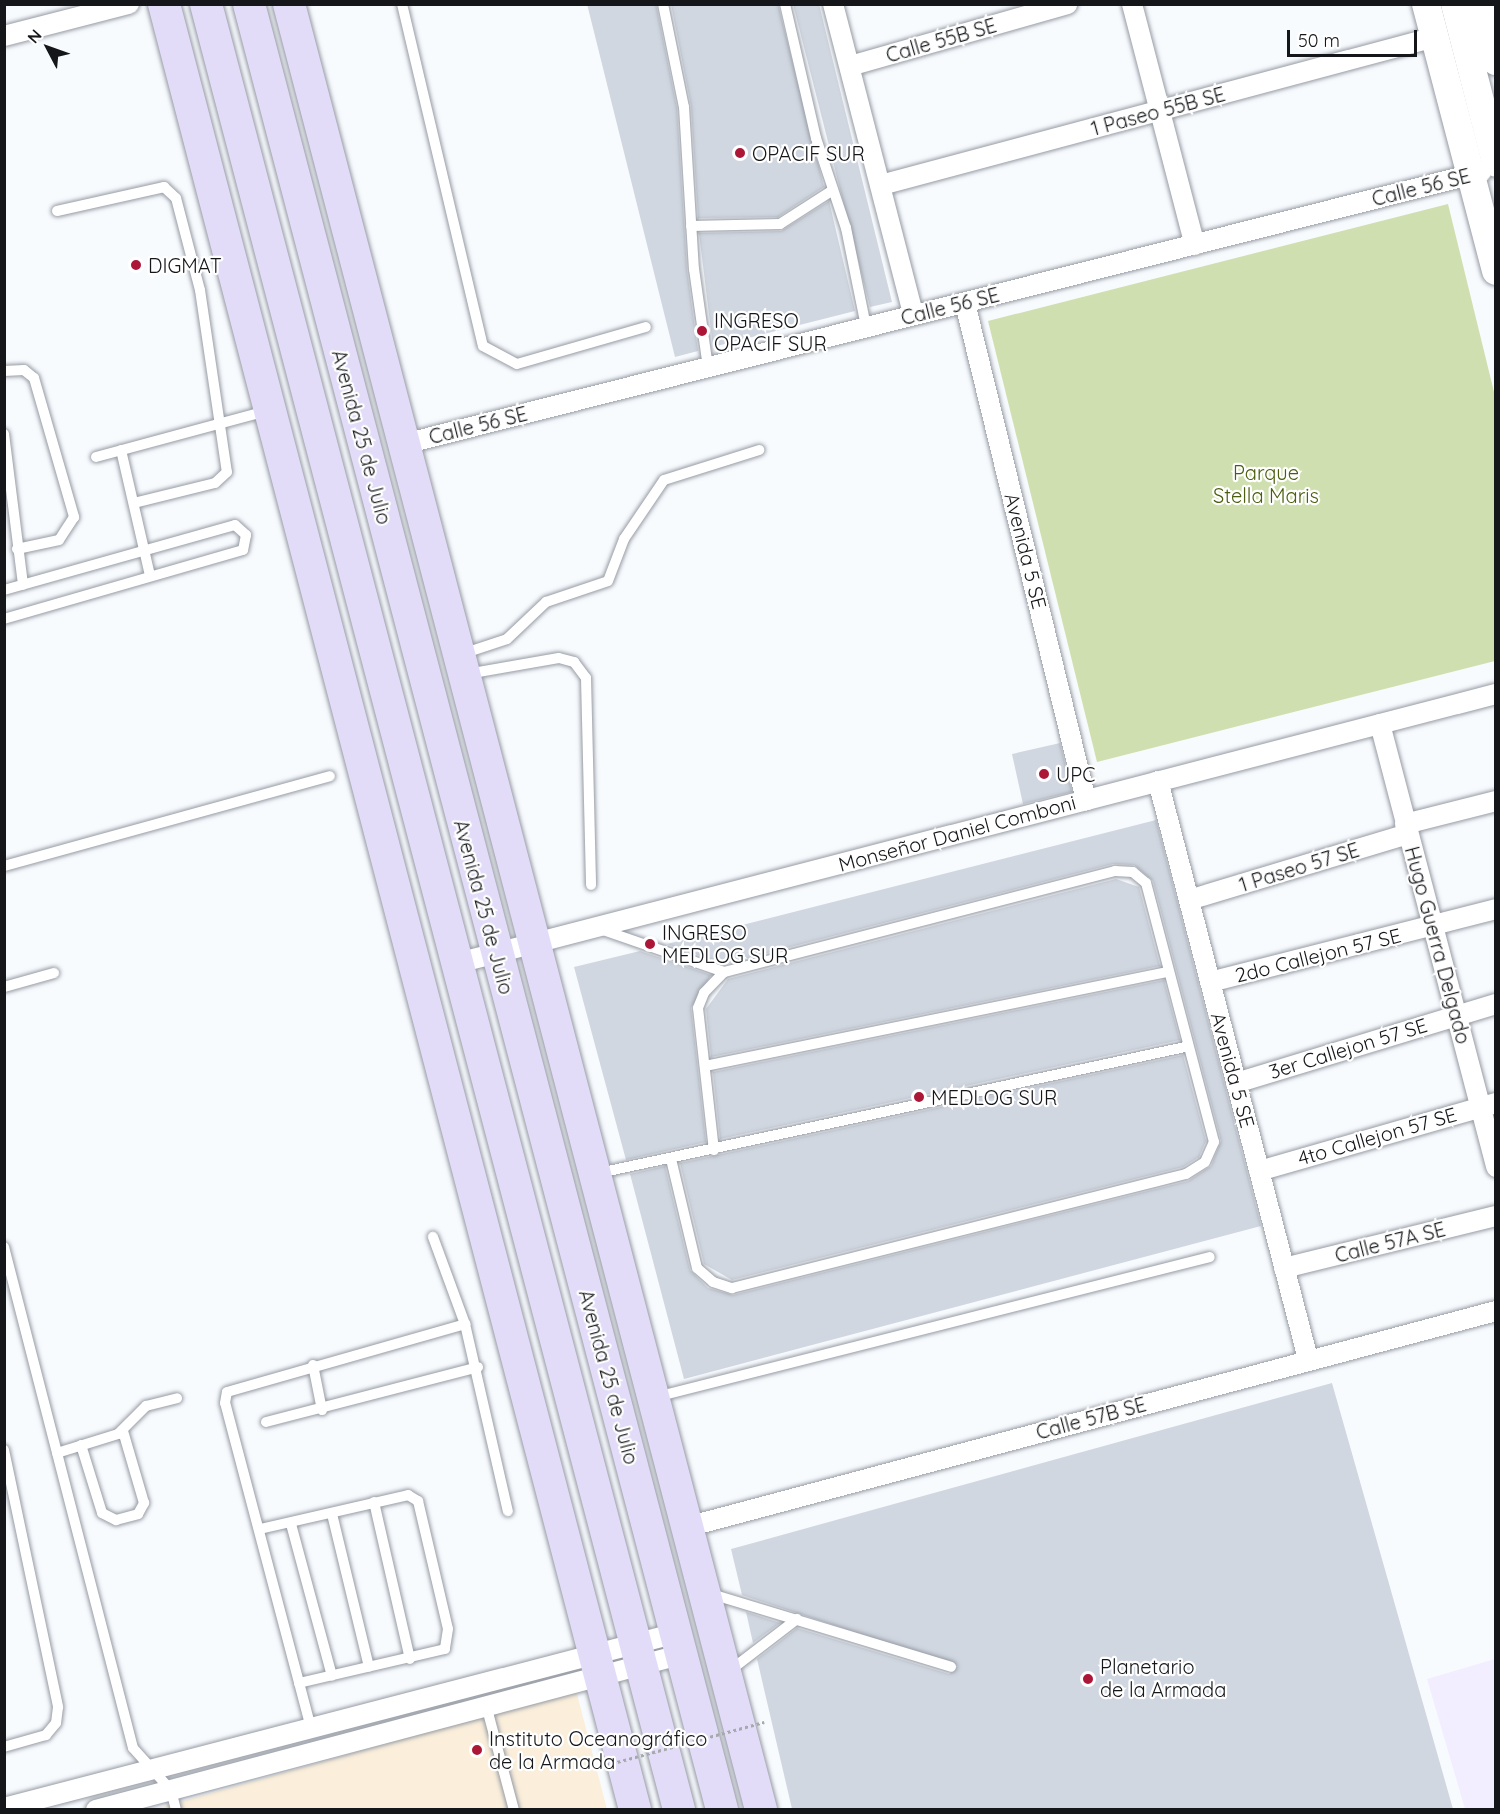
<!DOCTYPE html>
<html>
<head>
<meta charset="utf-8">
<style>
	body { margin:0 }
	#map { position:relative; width:1500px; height:1814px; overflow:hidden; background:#f8fbfe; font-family:Quicksand,sans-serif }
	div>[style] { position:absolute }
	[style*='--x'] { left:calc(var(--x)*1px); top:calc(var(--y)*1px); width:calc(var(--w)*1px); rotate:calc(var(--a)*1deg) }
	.industrial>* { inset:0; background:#f2edff }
	.education>* { inset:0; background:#fbefdb }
	.green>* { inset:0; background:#cfdfaf }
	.building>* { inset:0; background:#d1d7e0 }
	.roads { filter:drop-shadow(0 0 2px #969ba4) drop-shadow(0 0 2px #969ba4) }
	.service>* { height:10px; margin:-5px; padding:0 5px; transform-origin:5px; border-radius:5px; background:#fff }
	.minor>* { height:20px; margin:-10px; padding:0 10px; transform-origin:10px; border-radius:10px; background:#fff }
	.secondary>* { height:28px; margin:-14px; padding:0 14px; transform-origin:14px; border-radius:14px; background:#fff }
	.primary>* { height:32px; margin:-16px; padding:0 16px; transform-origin:16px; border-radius:16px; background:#e2dcf9 }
	.path-bridge>* { height:3px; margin-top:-1.5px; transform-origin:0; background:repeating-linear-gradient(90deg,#a7aaad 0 3px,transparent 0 6px) }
	.dots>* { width:16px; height:16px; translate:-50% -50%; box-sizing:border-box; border:3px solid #fff; border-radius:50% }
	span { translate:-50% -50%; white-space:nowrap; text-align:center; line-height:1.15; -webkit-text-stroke:4.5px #fff; paint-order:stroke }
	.street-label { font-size:20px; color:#141619 }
	.poi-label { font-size:20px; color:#141619 }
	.left { translate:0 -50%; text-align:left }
	.park-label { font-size:20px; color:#4b5e0e }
	.frame { position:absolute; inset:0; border:6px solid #141619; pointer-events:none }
	.north { position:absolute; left:18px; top:18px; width:60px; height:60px; -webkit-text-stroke:4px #fff; paint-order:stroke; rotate:311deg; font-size:16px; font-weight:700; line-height:24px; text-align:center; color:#141619 }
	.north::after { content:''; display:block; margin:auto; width:21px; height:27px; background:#141619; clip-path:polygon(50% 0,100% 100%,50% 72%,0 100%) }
	.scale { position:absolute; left:1287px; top:30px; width:130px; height:27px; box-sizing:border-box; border:3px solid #141619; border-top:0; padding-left:8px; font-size:18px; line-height:21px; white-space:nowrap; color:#141619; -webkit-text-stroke:4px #fff; paint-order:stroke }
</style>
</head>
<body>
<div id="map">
	<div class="industrial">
		<i style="clip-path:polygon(1495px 1659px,1495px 1809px,1465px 1809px,1427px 1679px)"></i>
	</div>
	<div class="education">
		<i style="clip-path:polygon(576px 1690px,607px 1809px,151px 1810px)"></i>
	</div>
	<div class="green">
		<i style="clip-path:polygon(1448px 204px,1495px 396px,1495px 661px,1097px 762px,988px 321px)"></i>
	</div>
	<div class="building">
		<i style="clip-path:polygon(587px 4px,656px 4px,677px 108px,687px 270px,698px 351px,675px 357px)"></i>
		<i style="clip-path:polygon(671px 4px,778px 4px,824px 187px,778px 217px,698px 218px,691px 106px)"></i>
		<i style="clip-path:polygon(793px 4px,819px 4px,892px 302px,870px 307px)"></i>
		<i style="clip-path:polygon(829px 201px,855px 311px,713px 347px,699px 233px,781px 231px)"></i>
		<i style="clip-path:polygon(1060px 743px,1072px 792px,1023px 804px,1012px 754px)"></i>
		<i style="clip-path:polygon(1156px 820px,1261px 1226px,684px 1379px,630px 1174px,665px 1166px,690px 1270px,708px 1288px,733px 1295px,1188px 1181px,1211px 1166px,1221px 1141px,1153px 881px,1134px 865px,1113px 864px,724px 964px,667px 944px)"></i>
		<i style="clip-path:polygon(1116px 879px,1139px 887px,1160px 966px,711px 1057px,706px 1009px,728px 979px)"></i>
		<i style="clip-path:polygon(640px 951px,711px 975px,691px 1008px,706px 1142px,626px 1160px,574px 967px)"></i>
		<i style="clip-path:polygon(1164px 980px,1180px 1040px,720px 1139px,713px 1072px)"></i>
		<i style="clip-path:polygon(1183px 1055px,1206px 1141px,1199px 1157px,1183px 1167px,732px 1280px,704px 1264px,680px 1163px)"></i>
		<i style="clip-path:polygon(1332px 1383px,1453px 1809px,792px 1809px,757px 1659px,797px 1628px,949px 1674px,958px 1666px,742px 1595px,731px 1549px)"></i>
		<i style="clip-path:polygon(746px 1612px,780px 1623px,753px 1643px)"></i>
	</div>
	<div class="roads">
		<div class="service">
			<i style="--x:402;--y:4;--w:351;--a:76.7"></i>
			<i style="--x:483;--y:346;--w:38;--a:28"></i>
			<i style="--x:517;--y:364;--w:134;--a:-16"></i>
			<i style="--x:663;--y:4;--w:105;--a:78.5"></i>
			<i style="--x:684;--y:107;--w:162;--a:86.5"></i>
			<i style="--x:694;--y:269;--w:99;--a:81.9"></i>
			<i style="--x:785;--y:4;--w:138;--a:77"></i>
			<i style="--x:816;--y:138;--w:95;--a:71.6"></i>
			<i style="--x:846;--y:228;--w:100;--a:78.5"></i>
			<i style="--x:57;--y:211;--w:110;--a:-12.6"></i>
			<i style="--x:164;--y:187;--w:16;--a:43"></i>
			<i style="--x:176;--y:198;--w:95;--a:75.4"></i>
			<i style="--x:200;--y:290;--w:184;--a:81.6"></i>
			<i style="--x:227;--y:472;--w:16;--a:137"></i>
			<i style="--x:215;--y:483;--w:83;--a:166.1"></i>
			<i style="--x:691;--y:226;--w:89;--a:-1.3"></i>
			<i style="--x:780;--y:224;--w:63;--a:-32.7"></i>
			<i style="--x:4;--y:371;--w:20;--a:-3"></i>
			<i style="--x:24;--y:370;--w:13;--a:39"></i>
			<i style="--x:34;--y:378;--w:145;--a:73.9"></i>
			<i style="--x:74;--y:517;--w:27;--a:123"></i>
			<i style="--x:59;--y:540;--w:43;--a:167.9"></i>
			<i style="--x:4;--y:434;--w:152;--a:82.8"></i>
			<i style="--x:121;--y:450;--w:129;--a:77"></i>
			<i style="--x:96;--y:457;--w:176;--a:-15.1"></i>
			<i style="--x:4;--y:590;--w:240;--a:-15.7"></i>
			<i style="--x:235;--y:525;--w:15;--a:42"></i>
			<i style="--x:246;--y:535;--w:15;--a:101"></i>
			<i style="--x:243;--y:550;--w:249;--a:163.9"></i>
			<i style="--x:462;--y:654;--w:47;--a:-18.4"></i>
			<i style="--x:507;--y:639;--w:54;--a:-43.5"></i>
			<i style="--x:546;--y:602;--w:65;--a:-18.7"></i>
			<i style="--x:608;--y:581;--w:45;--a:-69.1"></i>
			<i style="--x:624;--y:539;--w:71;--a:-55.9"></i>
			<i style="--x:664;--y:480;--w:100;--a:-17.5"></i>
			<i style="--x:467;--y:674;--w:93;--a:-9.9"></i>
			<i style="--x:559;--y:658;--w:16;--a:15"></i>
			<i style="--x:574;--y:662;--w:20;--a:53"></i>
			<i style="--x:586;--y:678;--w:207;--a:88.6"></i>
			<i style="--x:4;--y:866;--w:338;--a:-15.4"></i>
			<i style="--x:600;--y:929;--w:131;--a:19.1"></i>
			<i style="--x:4;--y:987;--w:52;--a:-15.6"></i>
			<i style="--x:705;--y:1066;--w:471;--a:-11.5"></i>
			<i style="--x:671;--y:1159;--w:112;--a:76.6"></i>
			<i style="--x:697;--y:1268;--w:21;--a:41"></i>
			<i style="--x:713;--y:1282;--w:20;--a:18"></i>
			<i style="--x:732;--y:1288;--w:468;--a:-14.1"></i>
			<i style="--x:1186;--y:1174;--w:22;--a:-32"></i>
			<i style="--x:1205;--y:1162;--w:22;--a:-66"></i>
			<i style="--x:1214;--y:1142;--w:268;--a:-104.7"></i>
			<i style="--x:1146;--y:883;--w:17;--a:-140"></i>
			<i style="--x:1133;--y:872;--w:18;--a:-177"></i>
			<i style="--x:1115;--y:871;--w:404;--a:165.5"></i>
			<i style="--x:724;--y:972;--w:29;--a:134"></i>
			<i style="--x:704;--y:993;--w:16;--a:112"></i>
			<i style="--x:698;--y:1008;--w:143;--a:83.6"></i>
			<i style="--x:599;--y:1173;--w:599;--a:-12.13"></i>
			<i style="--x:4;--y:1247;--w:517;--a:75.56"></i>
			<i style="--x:133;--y:1748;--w:57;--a:47.9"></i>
			<i style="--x:171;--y:1790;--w:21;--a:76"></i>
			<i style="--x:465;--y:1324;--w:192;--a:77.1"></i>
			<i style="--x:313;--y:1365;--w:46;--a:78.7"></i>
			<i style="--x:656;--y:1397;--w:571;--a:-14.18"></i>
			<i style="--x:266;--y:1422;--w:219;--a:-14.5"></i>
			<i style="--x:81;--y:1445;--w:71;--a:72.8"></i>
			<i style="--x:102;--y:1513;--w:16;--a:27"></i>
			<i style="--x:116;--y:1520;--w:23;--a:-15"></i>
			<i style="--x:138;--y:1514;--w:13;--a:-61"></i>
			<i style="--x:144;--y:1503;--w:75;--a:-106.3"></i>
			<i style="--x:4;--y:1450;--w:263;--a:78.1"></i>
			<i style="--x:58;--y:1707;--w:16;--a:97"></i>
			<i style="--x:56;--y:1723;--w:16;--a:130"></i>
			<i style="--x:46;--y:1735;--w:44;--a:164.1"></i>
			<i style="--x:57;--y:1453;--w:64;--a:-17.3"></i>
			<i style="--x:118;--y:1434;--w:40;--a:-45"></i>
			<i style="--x:146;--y:1406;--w:32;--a:-14"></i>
			<i style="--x:374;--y:1502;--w:161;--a:77.1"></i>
			<i style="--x:332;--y:1514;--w:157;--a:76.4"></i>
			<i style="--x:291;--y:1524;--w:157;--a:74.9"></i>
			<i style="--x:260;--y:1529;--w:152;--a:-12.9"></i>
			<i style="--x:408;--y:1495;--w:12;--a:31"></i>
			<i style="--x:418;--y:1501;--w:131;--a:76.8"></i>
			<i style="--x:448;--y:1629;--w:20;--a:99"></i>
			<i style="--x:445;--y:1649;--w:150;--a:166.9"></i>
			<i style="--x:708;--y:1593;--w:254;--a:16.9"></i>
			<i style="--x:728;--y:1672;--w:87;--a:-37.5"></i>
			<i style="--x:486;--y:1705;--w:109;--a:75.1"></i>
			<i style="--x:311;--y:1728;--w:336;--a:-104.8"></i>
			<i style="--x:225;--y:1403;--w:11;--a:-80"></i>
			<i style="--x:227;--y:1392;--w:248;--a:-15.9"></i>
			<i style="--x:465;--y:1324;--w:93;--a:-110.2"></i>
		</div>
		<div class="minor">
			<i style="--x:833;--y:4;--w:320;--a:75.5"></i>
			<i style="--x:1132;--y:4;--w:249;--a:75.4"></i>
			<i style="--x:4;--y:36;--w:129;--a:-14.4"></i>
			<i style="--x:850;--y:66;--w:226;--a:-15.9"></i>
			<i style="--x:881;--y:185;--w:573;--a:-14.96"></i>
			<i style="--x:965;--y:303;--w:512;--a:76.32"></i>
			<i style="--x:404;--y:444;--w:1111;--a:-14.17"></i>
			<i style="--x:1380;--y:724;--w:458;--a:75.3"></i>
			<i style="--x:1158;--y:781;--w:597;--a:75.45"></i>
			<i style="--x:1405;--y:824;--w:94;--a:-14.2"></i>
			<i style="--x:1189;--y:900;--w:229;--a:-16.8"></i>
			<i style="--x:454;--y:964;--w:1076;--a:-14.53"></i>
			<i style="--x:1210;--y:982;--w:295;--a:-14.3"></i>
			<i style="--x:1236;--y:1083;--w:272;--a:-16.9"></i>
			<i style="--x:1259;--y:1171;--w:247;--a:-16"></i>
			<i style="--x:1284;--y:1268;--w:218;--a:-13.8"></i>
			<i style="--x:687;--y:1527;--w:837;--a:-14.95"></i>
			<i style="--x:4;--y:1808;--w:695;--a:-14.58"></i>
			<i style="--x:96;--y:1810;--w:607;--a:-14.88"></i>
		</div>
		<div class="secondary">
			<i style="--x:1426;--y:4;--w:276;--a:75.3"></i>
			<i style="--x:1455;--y:4;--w:164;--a:75.5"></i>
			<i style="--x:1481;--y:4;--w:59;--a:75.3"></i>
		</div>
		<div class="primary">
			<i style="--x:164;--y:4;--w:1866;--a:75.38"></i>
			<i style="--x:206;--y:4;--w:1867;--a:75.32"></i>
			<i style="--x:249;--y:4;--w:1867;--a:75.32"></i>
			<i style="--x:289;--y:4;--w:1867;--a:75.35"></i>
		</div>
	</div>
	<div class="path-bridge">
		<i style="--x:606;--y:1765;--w:164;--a:-15.2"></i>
	</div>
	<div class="dots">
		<i style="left:740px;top:153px;background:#ac1637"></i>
		<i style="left:136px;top:265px;background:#ac1637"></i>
		<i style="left:702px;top:331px;background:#ac1637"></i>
		<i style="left:1044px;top:774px;background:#ac1637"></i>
		<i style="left:650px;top:944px;background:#ac1637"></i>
		<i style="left:919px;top:1097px;background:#ac1637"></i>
		<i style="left:1088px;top:1679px;background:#ac1637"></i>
		<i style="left:477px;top:1750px;background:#ac1637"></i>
	</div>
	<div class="street-label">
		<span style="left:941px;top:40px;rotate:-16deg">Calle 55B SE</span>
		<span style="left:1158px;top:111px;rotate:-15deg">1 Paseo 55B SE</span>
		<span style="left:1421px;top:187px;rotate:-14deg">Calle 56 SE</span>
		<span style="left:950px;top:306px;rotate:-14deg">Calle 56 SE</span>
		<span style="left:478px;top:425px;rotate:-14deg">Calle 56 SE</span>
		<span style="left:362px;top:437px;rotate:75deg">Avenida 25 de Julio</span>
		<span style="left:1026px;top:551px;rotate:76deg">Avenida 5 SE</span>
		<span style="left:957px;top:833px;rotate:-15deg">Monseñor Daniel Comboni</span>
		<span style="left:1299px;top:867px;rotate:-17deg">1 Paseo 57 SE</span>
		<span style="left:484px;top:907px;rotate:75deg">Avenida 25 de Julio</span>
		<span style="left:1438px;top:945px;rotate:75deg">Hugo Guerra Delgado</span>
		<span style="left:1318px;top:955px;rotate:-14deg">2do Callejon 57 SE</span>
		<span style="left:1348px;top:1048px;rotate:-17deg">3er Callejon 57 SE</span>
		<span style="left:1233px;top:1070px;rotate:75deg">Avenida 5 SE</span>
		<span style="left:1377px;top:1136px;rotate:-16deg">4to Callejon 57 SE</span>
		<span style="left:1390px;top:1242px;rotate:-14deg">Calle 57A SE</span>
		<span style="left:609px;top:1377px;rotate:75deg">Avenida 25 de Julio</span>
		<span style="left:1091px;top:1418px;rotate:-15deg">Calle 57B SE</span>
	</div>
	<div class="poi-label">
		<span class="left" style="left:752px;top:153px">OPACIF SUR</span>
		<span class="left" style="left:148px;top:265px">DIGMAT</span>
		<span class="left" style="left:714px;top:332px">INGRESO<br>OPACIF SUR</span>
		<span class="left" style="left:1056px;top:774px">UPC</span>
		<span class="left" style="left:662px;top:944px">INGRESO<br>MEDLOG SUR</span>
		<span class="left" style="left:931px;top:1097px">MEDLOG SUR</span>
		<span class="left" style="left:1100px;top:1678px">Planetario<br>de la Armada</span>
		<span class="left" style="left:489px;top:1750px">Instituto Oceanográfico<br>de la Armada</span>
	</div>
	<div class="park-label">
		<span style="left:1266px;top:484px">Parque<br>Stella Maris</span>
	</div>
	<div class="frame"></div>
	<div class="north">N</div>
	<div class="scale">50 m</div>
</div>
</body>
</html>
